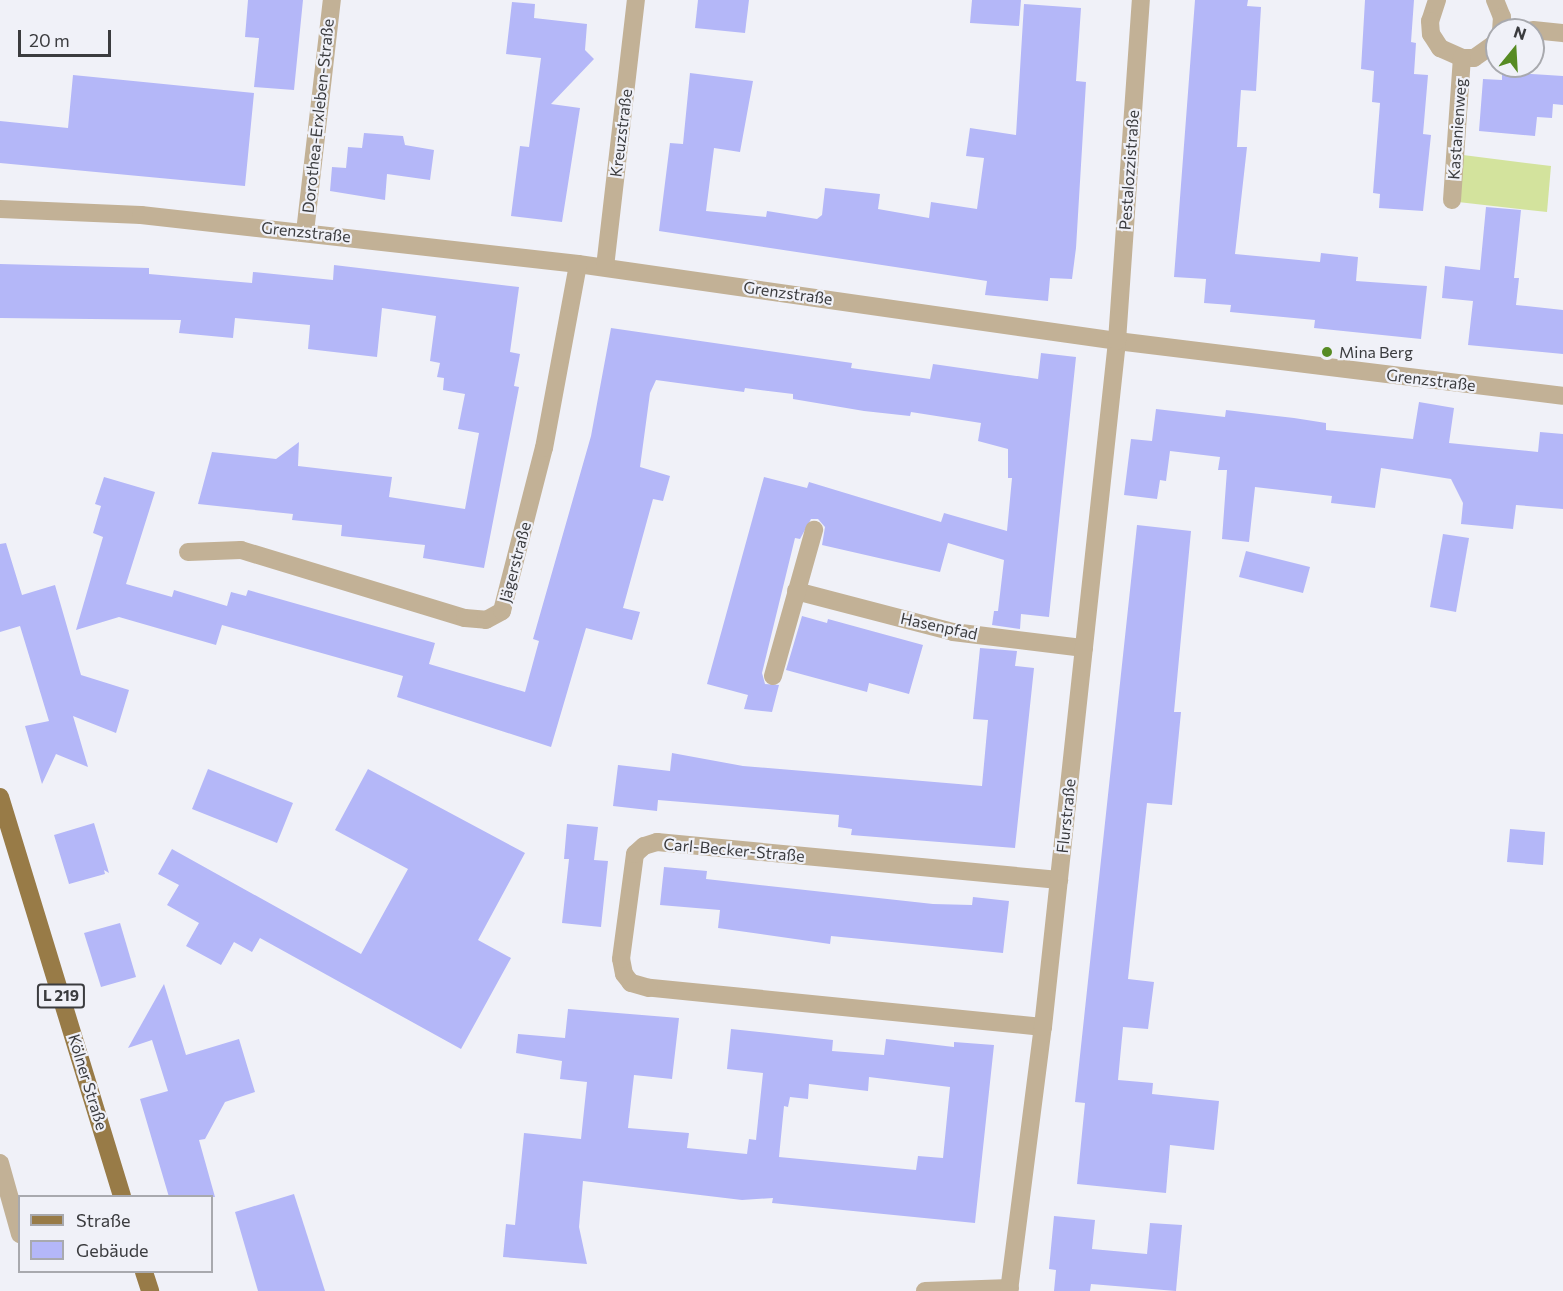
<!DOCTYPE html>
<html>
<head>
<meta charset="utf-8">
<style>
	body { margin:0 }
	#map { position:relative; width:1563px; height:1291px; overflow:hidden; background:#f0f1f8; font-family:Commissioner,sans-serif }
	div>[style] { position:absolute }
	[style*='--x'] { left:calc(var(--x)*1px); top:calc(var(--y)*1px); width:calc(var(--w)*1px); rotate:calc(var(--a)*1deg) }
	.green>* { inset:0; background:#d3e39d }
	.building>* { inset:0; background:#b4b7f8 }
	.minor>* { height:18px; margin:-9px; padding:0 9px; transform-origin:9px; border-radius:9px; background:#c2b196 }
	.major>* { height:18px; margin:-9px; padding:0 9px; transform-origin:9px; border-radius:9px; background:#987b47 }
	.dots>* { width:16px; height:16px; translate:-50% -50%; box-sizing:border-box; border:3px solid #f0f1f8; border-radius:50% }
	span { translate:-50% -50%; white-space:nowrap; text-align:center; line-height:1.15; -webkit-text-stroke:4.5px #f0f1f8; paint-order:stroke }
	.shield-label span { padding:2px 4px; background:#f0f1f8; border:2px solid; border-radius:4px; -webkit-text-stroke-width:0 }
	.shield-label { font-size:15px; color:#3b3c3f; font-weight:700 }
	.street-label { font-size:16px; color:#3b3c3f }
	.poi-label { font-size:16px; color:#3b3c3f }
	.left { translate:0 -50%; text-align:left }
	.legend { position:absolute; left:18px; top:1195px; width:195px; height:78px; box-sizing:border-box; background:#f0f1f8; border:2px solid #a8a9ae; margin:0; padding:8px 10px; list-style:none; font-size:18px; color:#3b3c3f }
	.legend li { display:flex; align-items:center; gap:12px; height:30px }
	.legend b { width:30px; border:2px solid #a8a9ae }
	.north { position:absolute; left:1485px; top:18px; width:60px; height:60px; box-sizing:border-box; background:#f0f1f8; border:2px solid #a8a9ae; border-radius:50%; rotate:18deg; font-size:16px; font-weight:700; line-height:24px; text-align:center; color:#3b3c3f }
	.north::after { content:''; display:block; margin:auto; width:21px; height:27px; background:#578b23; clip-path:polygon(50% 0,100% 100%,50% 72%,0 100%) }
	.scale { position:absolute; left:18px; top:30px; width:93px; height:27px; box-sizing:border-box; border:3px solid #3b3c3f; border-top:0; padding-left:8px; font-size:18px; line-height:21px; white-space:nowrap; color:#3b3c3f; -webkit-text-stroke:4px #f0f1f8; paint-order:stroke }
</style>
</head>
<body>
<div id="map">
	<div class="green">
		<i style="clip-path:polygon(1463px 155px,1551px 166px,1547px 212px,1458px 202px)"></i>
	</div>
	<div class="building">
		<i style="clip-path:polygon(248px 0,303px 0,294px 90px,254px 87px,259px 38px,245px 37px)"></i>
		<i style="clip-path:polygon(698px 0,749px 0,745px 33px,695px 28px)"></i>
		<i style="clip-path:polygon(972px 0,1021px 0,1019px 26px,970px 23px)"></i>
		<i style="clip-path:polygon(1195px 0,1248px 0,1247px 6px,1261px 7px,1256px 91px,1241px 90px,1237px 147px,1247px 147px,1235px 254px,1320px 262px,1321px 253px,1358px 257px,1356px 281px,1427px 286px,1421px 339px,1314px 328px,1315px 320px,1230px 312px,1231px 305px,1204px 303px,1206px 279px,1174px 277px)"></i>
		<i style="clip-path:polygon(1365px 0,1414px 0,1411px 42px,1416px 43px,1414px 74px,1428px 75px,1423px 134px,1431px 135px,1423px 211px,1379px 208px,1380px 194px,1373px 193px,1380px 103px,1372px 102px,1374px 71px,1361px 69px)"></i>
		<i style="clip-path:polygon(512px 2px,535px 4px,534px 18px,587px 24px,585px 50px,594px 59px,551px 104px,580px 108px,562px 222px,511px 216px,520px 146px,529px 147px,541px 58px,506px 54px)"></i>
		<i style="clip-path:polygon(1024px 4px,1081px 8px,1076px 81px,1086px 82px,1076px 248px,1072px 279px,1050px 278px,1048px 301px,985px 295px,987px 281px,659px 231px,670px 143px,683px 144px,690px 73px,753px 81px,740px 152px,714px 148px,706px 211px,766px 217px,767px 211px,817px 219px,822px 215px,825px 188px,880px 194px,878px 209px,929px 218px,931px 202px,977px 209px,984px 158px,966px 156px,970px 128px,1016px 135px)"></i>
		<i style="clip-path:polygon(1502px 72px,1563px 76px,1563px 105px,1553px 104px,1552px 118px,1537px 117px,1535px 136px,1479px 131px,1483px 79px,1502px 80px)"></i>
		<i style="clip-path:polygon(73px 75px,254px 93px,245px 186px,0 163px,0 121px,68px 128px)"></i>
		<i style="clip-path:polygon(364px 133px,403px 136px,405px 145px,434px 150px,430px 180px,387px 174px,385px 200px,330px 191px,332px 167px,346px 168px,348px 147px,362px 148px)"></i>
		<i style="clip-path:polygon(1486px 207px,1521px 210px,1514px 278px,1519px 278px,1516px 305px,1563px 310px,1563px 354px,1468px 345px,1473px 301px,1442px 298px,1445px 266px,1480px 270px)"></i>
		<i style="clip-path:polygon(0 264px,149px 268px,149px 274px,252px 283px,253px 272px,333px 280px,334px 265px,519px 287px,510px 352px,520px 354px,514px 386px,519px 387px,484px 568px,423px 558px,425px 545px,341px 536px,342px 525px,292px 520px,293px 514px,198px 504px,212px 452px,276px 459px,299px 442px,298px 466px,392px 477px,389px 497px,465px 509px,479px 433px,458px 429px,465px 394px,443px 390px,444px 378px,437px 377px,440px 363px,430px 361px,436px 316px,382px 308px,377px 357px,308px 349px,310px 325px,235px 318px,233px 338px,179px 333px,181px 320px,0 318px)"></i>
		<i style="clip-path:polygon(611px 328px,852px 363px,851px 368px,930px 379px,933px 364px,1038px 379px,1041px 353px,1076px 357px,1049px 617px,1021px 614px,1020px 629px,992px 625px,994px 611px,998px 611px,1004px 560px,948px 543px,940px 572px,822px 545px,825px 527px,818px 519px,811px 519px,800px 539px,795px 538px,762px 673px,765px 684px,779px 685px,772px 712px,744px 709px,748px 695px,707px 684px,764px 477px,807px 488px,809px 482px,941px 522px,944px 513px,1007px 531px,1012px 478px,1008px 478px,1008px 449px,978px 441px,981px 423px,911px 412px,910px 416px,864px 411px,793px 399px,793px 394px,745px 388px,744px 392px,656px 380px,650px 393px,640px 467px,670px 476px,663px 501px,653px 499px,623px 608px,640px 612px,632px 640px,586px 628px,551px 747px,397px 697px,403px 676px,222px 625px,216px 645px,119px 617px,76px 630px,103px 537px,93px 533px,101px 506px,95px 504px,104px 477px,155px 492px,126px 584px,172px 597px,174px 590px,227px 606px,231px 592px,246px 596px,248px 590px,435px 643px,429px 664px,525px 692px,539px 641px,533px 639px,591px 436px)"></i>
		<i style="clip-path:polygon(1419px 402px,1454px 408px,1449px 443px,1538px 452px,1540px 432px,1563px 434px,1563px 509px,1516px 505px,1513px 529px,1461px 524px,1463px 503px,1451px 479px,1381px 468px,1375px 508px,1331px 503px,1332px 496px,1255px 487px,1249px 542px,1222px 539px,1227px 470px,1218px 470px,1220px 457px,1170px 451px,1166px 481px,1160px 480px,1157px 499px,1124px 495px,1131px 439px,1152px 441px,1156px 409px,1225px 417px,1226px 410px,1294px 418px,1326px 423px,1326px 430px,1413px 439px)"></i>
		<i style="clip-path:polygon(1137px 525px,1191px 531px,1174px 712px,1181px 712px,1172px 805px,1147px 803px,1128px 979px,1154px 982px,1148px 1029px,1123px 1027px,1118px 1080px,1153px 1083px,1152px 1094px,1219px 1101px,1214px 1150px,1170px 1145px,1166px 1193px,1077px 1184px,1085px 1103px,1075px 1102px)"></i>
		<i style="clip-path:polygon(1443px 534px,1469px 538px,1456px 612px,1430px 607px)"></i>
		<i style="clip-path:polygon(6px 543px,22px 595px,55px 585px,81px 675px,129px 690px,116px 733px,73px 716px,88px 767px,56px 754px,42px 784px,25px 726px,49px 721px,20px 626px,0 632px,0 544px)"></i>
		<i style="clip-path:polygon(1246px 551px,1310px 567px,1303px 593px,1239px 577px)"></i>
		<i style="clip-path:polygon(802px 616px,827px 623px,828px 619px,923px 645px,909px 694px,869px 683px,867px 692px,786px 670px)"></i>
		<i style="clip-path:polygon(980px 648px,1017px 651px,1015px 666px,1034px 668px,1015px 848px,851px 835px,852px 829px,838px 827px,839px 815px,658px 800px,657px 811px,613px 806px,618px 765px,670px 771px,672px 753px,743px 766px,982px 786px,988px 720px,973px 719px)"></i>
		<i style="clip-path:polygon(208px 769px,293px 803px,277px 843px,192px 809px)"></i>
		<i style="clip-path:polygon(368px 769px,525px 853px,478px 940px,511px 958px,461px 1049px,260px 938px,252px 952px,234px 942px,221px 965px,186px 946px,199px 923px,167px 905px,179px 885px,158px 874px,172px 849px,361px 954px,408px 869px,335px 830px)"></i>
		<i style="clip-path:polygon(94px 823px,109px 873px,104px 870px,105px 874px,69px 884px,54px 835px)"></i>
		<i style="clip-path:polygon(567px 824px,598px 827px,594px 860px,608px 861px,601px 927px,562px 923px,569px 859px,564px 859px)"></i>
		<i style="clip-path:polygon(1510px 829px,1545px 832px,1543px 865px,1507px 862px)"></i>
		<i style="clip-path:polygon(664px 867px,707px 871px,706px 879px,933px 904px,972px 905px,973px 897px,1009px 901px,1003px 953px,831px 936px,830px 944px,718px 928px,720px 910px,660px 905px)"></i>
		<i style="clip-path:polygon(120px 923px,136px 977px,101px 987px,84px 933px)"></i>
		<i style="clip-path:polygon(164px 984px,186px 1055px,239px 1039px,255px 1092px,225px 1102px,205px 1139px,199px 1140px,215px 1197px,169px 1197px,140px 1099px,168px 1091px,152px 1040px,128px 1048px)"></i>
		<i style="clip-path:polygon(evenodd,568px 1009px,679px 1018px,672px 1079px,634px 1075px,628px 1128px,689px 1133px,687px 1148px,747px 1154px,749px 1139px,756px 1140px,763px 1073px,727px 1069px,731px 1029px,833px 1040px,832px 1051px,884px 1055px,886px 1039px,954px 1047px,954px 1042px,994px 1045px,975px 1223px,772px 1203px,773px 1198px,742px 1200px,583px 1181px,579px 1227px,587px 1264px,503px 1257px,506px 1224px,515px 1225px,524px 1133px,581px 1139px,587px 1082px,560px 1079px,562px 1061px,516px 1053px,518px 1034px,565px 1038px,568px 1009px,869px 1077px,950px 1087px,943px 1158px,918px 1156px,916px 1170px,779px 1157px,784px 1106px,788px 1107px,790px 1097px,808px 1099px,809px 1084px,868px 1091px,869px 1077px)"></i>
		<i style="clip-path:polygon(294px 1194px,325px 1291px,258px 1291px,235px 1212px)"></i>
		<i style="clip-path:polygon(1054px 1216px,1095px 1220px,1092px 1249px,1147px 1254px,1150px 1223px,1182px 1225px,1176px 1291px,1091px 1284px,1090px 1291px,1054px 1291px,1056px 1270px,1049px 1269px)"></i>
	</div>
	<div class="minor">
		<i style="--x:1437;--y:0;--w:22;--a:108"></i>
		<i style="--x:1430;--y:21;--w:13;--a:86"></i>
		<i style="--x:1431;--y:34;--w:17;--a:57"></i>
		<i style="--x:1440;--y:48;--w:24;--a:24"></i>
		<i style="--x:1462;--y:58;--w:12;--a:0"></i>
		<i style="--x:1474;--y:58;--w:28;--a:-35"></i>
		<i style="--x:1495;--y:0;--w:18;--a:68"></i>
		<i style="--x:1502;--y:17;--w:13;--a:94"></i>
		<i style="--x:1533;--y:30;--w:30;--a:6"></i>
		<i style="--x:1452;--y:200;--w:142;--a:-86"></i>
		<i style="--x:0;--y:209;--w:141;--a:2.4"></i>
		<i style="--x:141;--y:215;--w:440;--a:6.4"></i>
		<i style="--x:578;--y:264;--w:544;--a:8.13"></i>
		<i style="--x:1117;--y:341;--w:449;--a:7"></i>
		<i style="--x:305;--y:232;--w:234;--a:-83.4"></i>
		<i style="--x:605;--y:267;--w:269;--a:-83.4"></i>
		<i style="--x:188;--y:552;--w:53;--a:-2.2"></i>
		<i style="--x:241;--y:550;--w:234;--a:16.9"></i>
		<i style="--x:465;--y:618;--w:21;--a:5"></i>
		<i style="--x:486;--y:620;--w:18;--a:-29"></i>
		<i style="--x:502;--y:611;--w:168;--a:-75.6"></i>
		<i style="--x:544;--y:448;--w:187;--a:-79.5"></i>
		<i style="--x:796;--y:591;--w:162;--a:14.6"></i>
		<i style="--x:953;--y:632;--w:132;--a:7"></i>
		<i style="--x:773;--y:676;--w:152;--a:-74.3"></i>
		<i style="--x:1043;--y:1027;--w:396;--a:-174.3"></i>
		<i style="--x:649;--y:988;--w:19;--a:-164"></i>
		<i style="--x:631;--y:983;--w:11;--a:-128"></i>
		<i style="--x:624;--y:974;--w:15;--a:-101"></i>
		<i style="--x:621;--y:959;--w:106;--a:-82.4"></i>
		<i style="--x:635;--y:854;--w:12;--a:-42"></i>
		<i style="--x:644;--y:846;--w:14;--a:-17"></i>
		<i style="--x:657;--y:842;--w:404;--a:5.4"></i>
		<i style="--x:0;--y:1163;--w:74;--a:74.3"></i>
		<i style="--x:925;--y:1291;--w:85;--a:-2"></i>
		<i style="--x:1009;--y:1291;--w:266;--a:-82.7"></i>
		<i style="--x:1043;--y:1027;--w:690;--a:-83.84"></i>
		<i style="--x:1117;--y:341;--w:342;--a:-86"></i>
	</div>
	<div class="major">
		<i style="--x:0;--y:797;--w:417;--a:73"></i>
		<i style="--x:144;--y:1272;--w:20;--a:72"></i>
	</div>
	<div class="dots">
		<i style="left:1327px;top:352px;background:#578b23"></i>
	</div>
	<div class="shield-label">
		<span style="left:61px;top:996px">L 219</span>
	</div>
	<div class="street-label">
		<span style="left:318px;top:116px;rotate:-84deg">Dorothea-Erxleben-Straße</span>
		<span style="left:1457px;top:129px;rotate:-86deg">Kastanienweg</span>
		<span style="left:621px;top:133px;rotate:-83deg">Kreuzstraße</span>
		<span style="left:1129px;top:170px;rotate:-86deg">Pestalozzistraße</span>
		<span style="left:306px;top:232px;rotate:6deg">Grenzstraße</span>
		<span style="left:788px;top:293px;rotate:8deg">Grenzstraße</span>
		<span style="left:1431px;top:380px;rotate:7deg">Grenzstraße</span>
		<span style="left:515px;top:562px;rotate:-75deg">Jägerstraße</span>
		<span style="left:939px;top:626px;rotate:12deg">Hasenpfad</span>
		<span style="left:1066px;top:816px;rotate:-84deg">Flurstraße</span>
		<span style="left:734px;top:850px;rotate:5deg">Carl-Becker-Straße</span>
		<span style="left:88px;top:1082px;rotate:73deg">Kölner Straße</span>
	</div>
	<div class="poi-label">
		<span class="left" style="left:1339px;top:352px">Mina Berg</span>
	</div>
	<ul class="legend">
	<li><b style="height:8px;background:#987b47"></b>Straße</li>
	<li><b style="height:16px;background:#b4b7f8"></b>Gebäude</li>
	</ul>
	<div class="north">N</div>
	<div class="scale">20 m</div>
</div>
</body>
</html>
